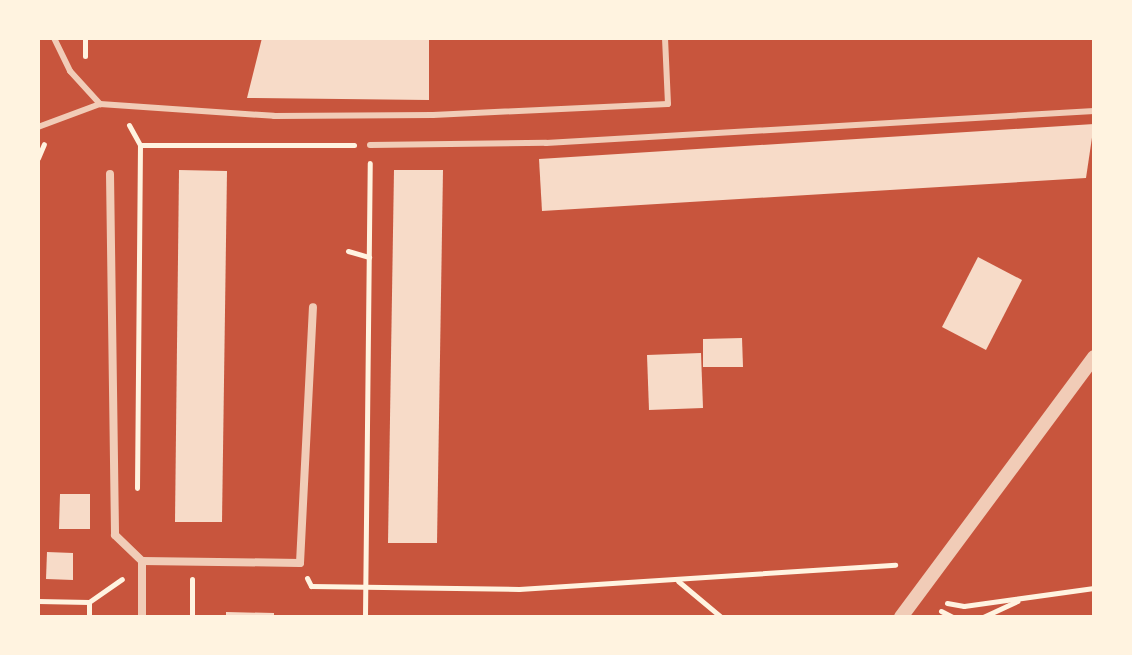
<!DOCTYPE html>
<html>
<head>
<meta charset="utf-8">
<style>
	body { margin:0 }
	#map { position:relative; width:1132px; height:655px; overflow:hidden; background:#c8553d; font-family:"Libre Baskerville",serif }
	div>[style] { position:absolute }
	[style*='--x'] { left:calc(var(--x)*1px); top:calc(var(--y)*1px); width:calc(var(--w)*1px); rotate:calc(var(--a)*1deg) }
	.building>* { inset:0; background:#f7dbc8 }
	.path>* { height:5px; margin:-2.5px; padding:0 2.5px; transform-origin:2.5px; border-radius:2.5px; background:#fff3e0 }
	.service>* { height:6px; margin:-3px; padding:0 3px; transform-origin:3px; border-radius:3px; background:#f1ccb7 }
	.minor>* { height:8px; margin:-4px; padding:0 4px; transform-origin:4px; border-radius:4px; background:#f1ccb7 }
	.tertiary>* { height:14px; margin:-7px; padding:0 7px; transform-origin:7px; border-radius:7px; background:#f1ccb7 }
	span { translate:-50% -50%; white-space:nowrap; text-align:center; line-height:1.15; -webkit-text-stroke:6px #fff3e0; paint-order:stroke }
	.frame { position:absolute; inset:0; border:40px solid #fff3e0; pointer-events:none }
</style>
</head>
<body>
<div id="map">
	<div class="building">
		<i style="clip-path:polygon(262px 38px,429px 38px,429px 100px,247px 98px)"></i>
		<i style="clip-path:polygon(1094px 124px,1086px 178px,542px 211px,539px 159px)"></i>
		<i style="clip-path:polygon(179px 170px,227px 171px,222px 522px,175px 522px)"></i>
		<i style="clip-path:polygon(394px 170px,443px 170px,437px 543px,388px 543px)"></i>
		<i style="clip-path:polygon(978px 257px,1022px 280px,986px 350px,942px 327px)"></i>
		<i style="clip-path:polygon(742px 338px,743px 367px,703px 367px,703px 339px)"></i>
		<i style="clip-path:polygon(701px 353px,703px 408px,649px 410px,647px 355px)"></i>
		<i style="clip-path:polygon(60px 494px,90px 494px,90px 529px,59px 529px)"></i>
		<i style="clip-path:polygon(47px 552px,73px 553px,73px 580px,46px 579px)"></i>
		<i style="clip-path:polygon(226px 612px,274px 613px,274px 617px,226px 617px)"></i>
	</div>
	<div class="path">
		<i style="--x:85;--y:56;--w:18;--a:-90"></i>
		<i style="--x:129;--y:125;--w:23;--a:61"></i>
		<i style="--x:140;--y:145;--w:214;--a:0"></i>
		<i style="--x:38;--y:158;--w:15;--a:-67"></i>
		<i style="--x:348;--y:251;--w:22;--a:16"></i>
		<i style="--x:137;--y:488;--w:343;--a:-89.5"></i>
		<i style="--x:307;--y:578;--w:9;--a:63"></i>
		<i style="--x:311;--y:586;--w:208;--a:0.8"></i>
		<i style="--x:519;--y:589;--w:377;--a:-3.7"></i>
		<i style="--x:678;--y:581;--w:56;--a:39.9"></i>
		<i style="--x:38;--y:601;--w:51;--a:1.1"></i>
		<i style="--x:89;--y:602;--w:40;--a:-34.9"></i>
		<i style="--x:947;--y:603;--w:17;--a:10"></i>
		<i style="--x:964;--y:606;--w:131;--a:-7.9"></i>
		<i style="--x:941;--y:611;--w:13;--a:27"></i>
		<i style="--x:89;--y:617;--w:15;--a:-90"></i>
		<i style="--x:192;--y:617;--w:38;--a:-90"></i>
		<i style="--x:365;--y:617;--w:454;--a:-89.4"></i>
		<i style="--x:983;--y:617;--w:38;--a:-25"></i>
	</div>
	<div class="service">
		<i style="--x:54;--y:38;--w:37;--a:64"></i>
		<i style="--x:70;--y:71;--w:45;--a:47.7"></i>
		<i style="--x:38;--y:127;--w:66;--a:-20.4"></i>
		<i style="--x:100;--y:104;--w:174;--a:3.9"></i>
		<i style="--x:274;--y:116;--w:159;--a:-0.4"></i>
		<i style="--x:433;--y:115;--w:235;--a:-2.7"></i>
		<i style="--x:668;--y:104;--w:66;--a:-92.6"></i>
		<i style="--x:370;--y:145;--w:176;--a:-0.7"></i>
		<i style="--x:546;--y:143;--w:549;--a:-3.34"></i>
	</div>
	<div class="minor">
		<i style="--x:110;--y:174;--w:361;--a:89.2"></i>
		<i style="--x:115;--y:535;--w:37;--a:44"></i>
		<i style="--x:142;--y:561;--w:56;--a:90"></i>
		<i style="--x:142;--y:561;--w:158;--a:0.7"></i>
		<i style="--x:300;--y:563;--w:256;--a:-87.1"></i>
	</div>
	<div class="tertiary">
		<i style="--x:901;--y:617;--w:324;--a:-53.4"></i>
	</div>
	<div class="frame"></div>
</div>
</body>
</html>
